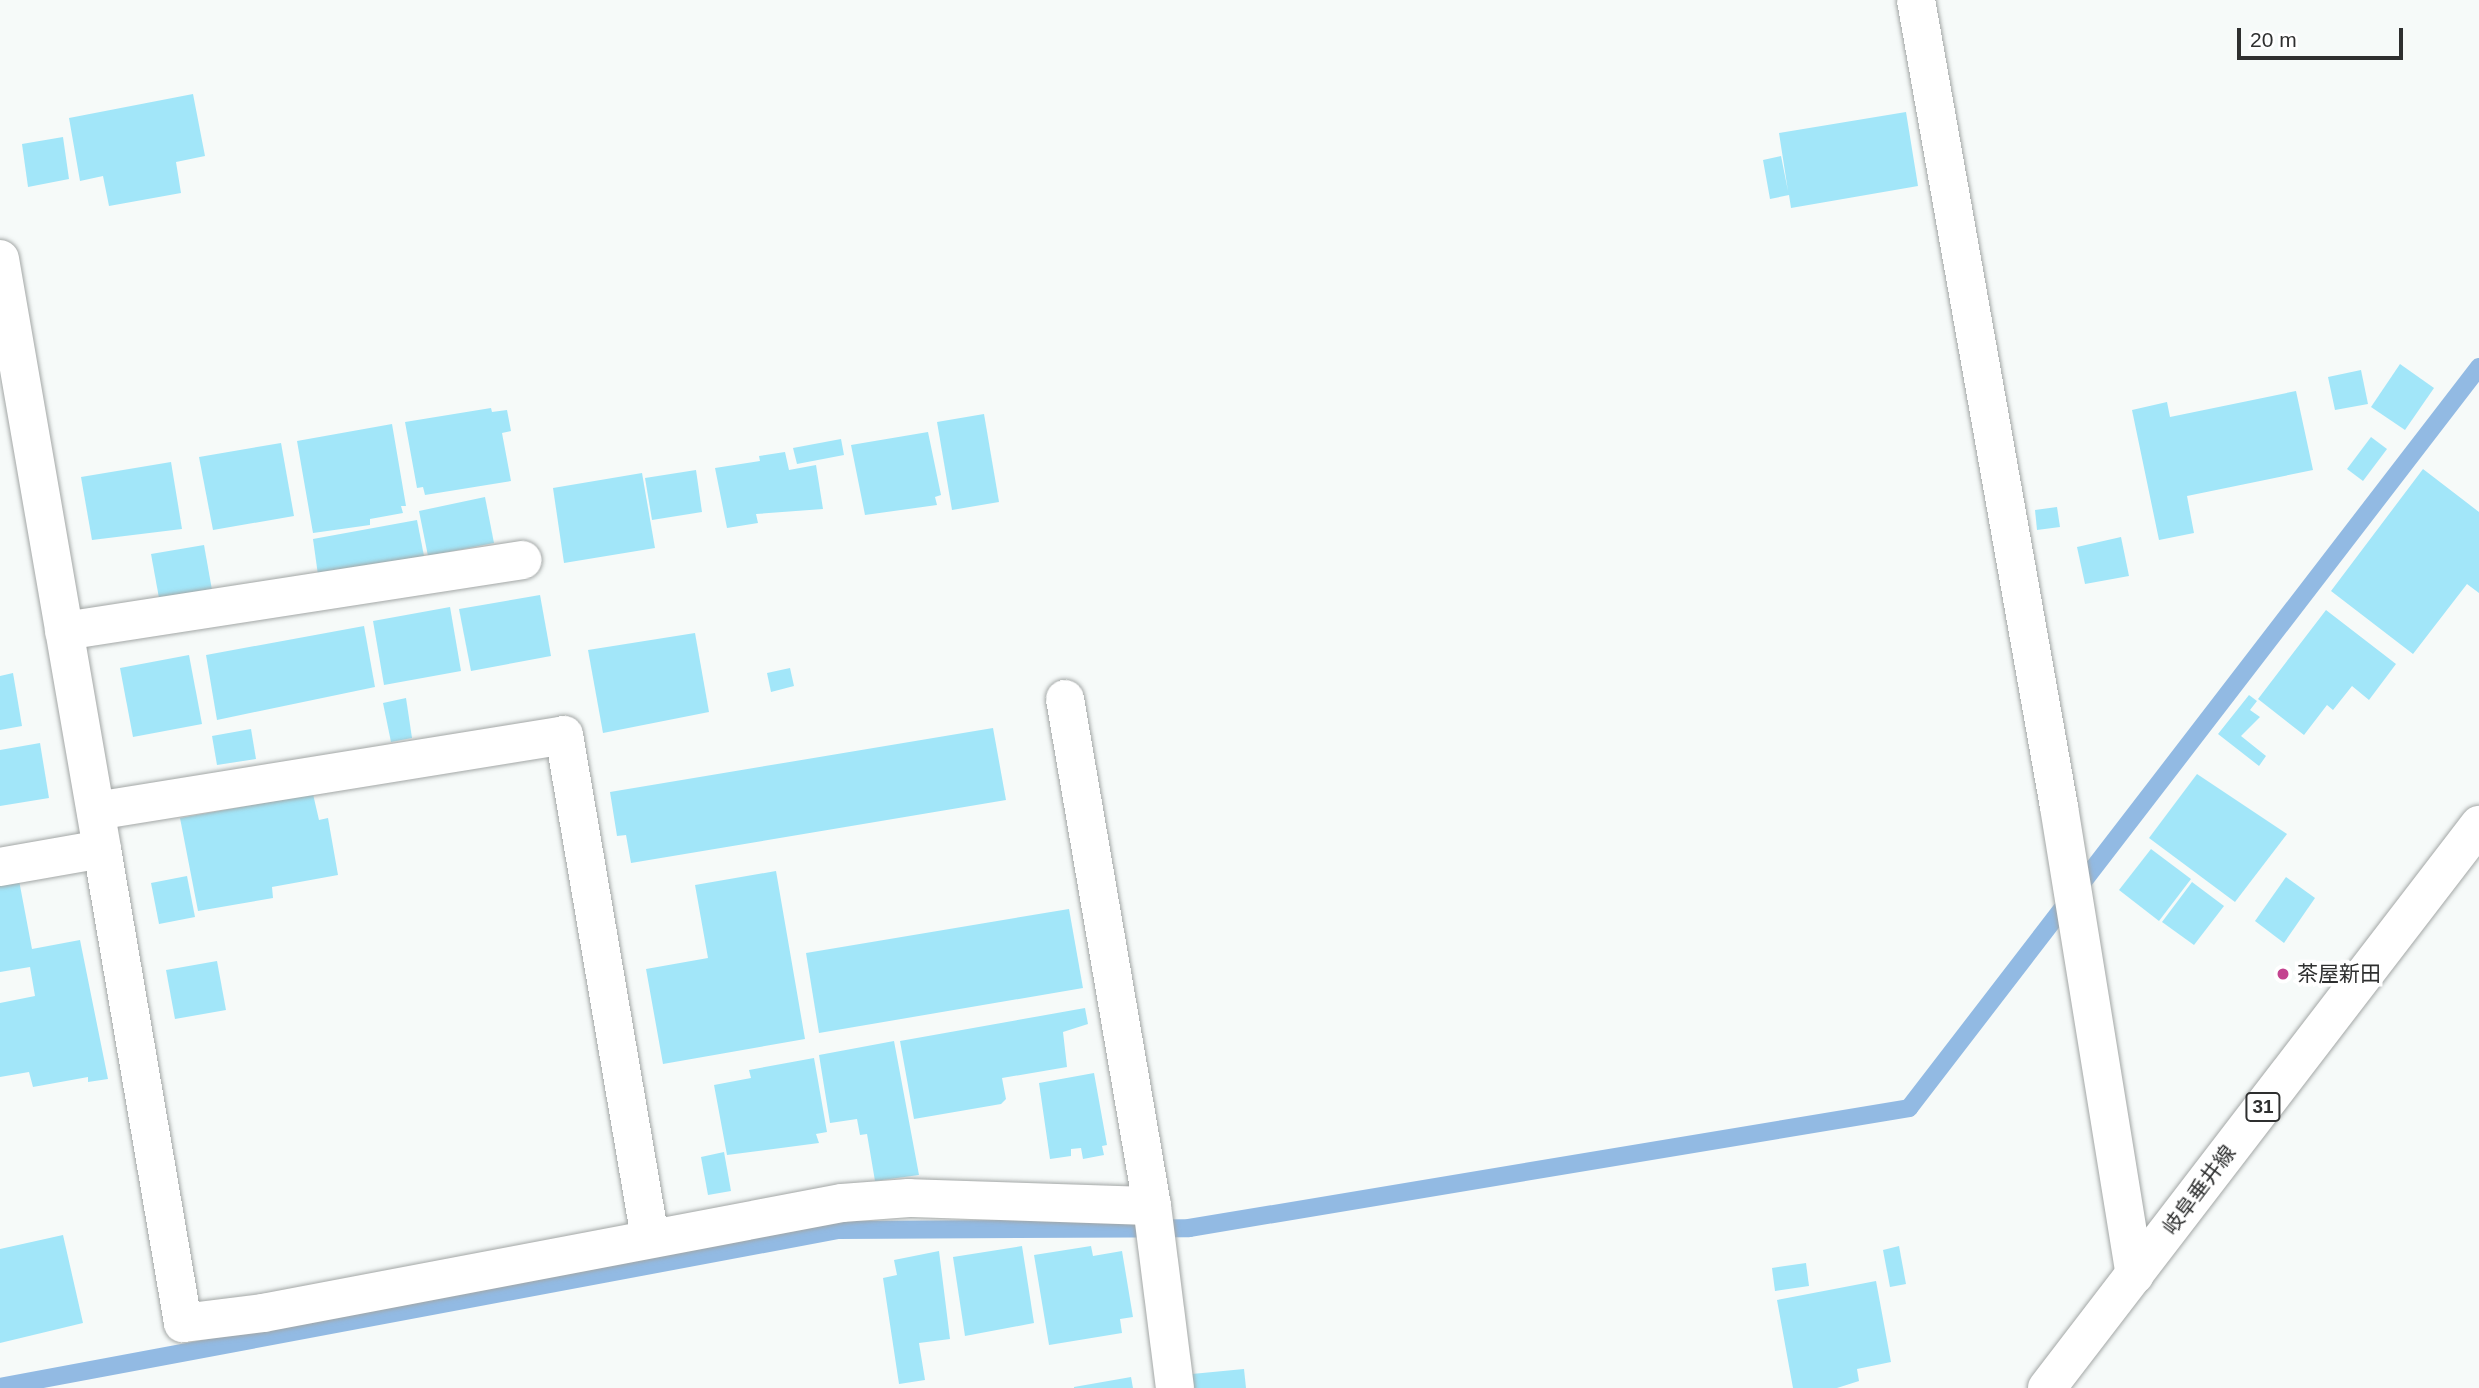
<!DOCTYPE html>
<html>
<head>
<meta charset="utf-8">
<style>
	body { margin:0 }
	#map { position:relative; width:2479px; height:1388px; overflow:hidden; background:#f6faf9; font-family:Arial,"Noto Sans JP",sans-serif }
	div>[style] { position:absolute }
	[style*='--x'] { left:calc(var(--x)*1px); top:calc(var(--y)*1px); width:calc(var(--w)*1px); rotate:calc(var(--a)*1deg) }
	.stream>* { height:18px; margin:-9px; padding:0 9px; transform-origin:9px; border-radius:9px; background:#92bae3 }
	.building>* { inset:0; background:#a2e6f9 }
	.roads { filter:drop-shadow(0 0 2px #a3a7a6) drop-shadow(0 0 2px #a3a7a6) }
	.street>* { height:38px; margin:-19px; padding:0 19px; transform-origin:19px; border-radius:19px; background:#fff }
	.primary>* { height:38px; margin:-19px; padding:0 19px; transform-origin:19px; border-radius:19px; background:#fff }
	.dots>* { width:19px; height:19px; translate:-50% -50%; box-sizing:border-box; border:4px solid #fff; border-radius:50% }
	span { translate:-50% -50%; white-space:nowrap; text-align:center; line-height:1.15; -webkit-text-stroke:7px #fff; paint-order:stroke }
	.shield-label span { padding:2px 5px; background:#fff; border:2px solid; border-radius:5px; -webkit-text-stroke-width:0 }
	.shield-label { font-size:19px; color:#2e2f2f; font-weight:700 }
	.poi-label { font-size:21px; color:#2e2f2f }
	.left { translate:0 -50%; text-align:left }
	.street-label { font-size:21px; color:#2e2f2f }
	.scale { position:absolute; left:2237px; top:28px; width:166px; height:32px; box-sizing:border-box; border:4px solid #2e2f2f; border-top:0; padding-left:9px; font-size:21px; line-height:24px; white-space:nowrap; color:#2e2f2f; -webkit-text-stroke:5px #fff; paint-order:stroke }
</style>
</head>
<body>
<div id="map">
	<div class="stream">
		<i style="--x:0;--y:1387;--w:853;--a:-10.61"></i>
		<i style="--x:838;--y:1230;--w:351;--a:-0.3"></i>
		<i style="--x:1189;--y:1228;--w:730;--a:-9.46"></i>
		<i style="--x:1909;--y:1108;--w:935;--a:-52.43"></i>
	</div>
	<div class="building">
		<i style="clip-path:polygon(193px 94px,205px 156px,176px 162px,181px 193px,109px 206px,103px 176px,80px 181px,69px 118px)"></i>
		<i style="clip-path:polygon(1906px 112px,1918px 186px,1791px 208px,1789px 195px,1770px 199px,1763px 160px,1781px 156px,1788px 191px,1779px 133px)"></i>
		<i style="clip-path:polygon(63px 137px,69px 179px,28px 187px,22px 144px)"></i>
		<i style="clip-path:polygon(2400px 364px,2434px 388px,2405px 430px,2371px 407px)"></i>
		<i style="clip-path:polygon(2361px 370px,2368px 404px,2335px 410px,2328px 377px)"></i>
		<i style="clip-path:polygon(2296px 391px,2313px 470px,2187px 496px,2194px 533px,2159px 540px,2132px 410px,2167px 402px,2170px 417px)"></i>
		<i style="clip-path:polygon(491px 408px,492px 412px,507px 410px,511px 431px,502px 433px,511px 481px,425px 495px,423px 487px,417px 488px,405px 422px)"></i>
		<i style="clip-path:polygon(984px 414px,999px 502px,952px 510px,937px 422px)"></i>
		<i style="clip-path:polygon(392px 424px,406px 506px,401px 506px,403px 513px,370px 519px,370px 525px,313px 533px,297px 441px)"></i>
		<i style="clip-path:polygon(928px 432px,941px 495px,935px 497px,937px 505px,865px 515px,851px 445px)"></i>
		<i style="clip-path:polygon(2371px 437px,2387px 449px,2363px 481px,2347px 469px)"></i>
		<i style="clip-path:polygon(841px 439px,844px 455px,797px 464px,793px 448px)"></i>
		<i style="clip-path:polygon(281px 443px,294px 516px,213px 530px,199px 457px)"></i>
		<i style="clip-path:polygon(785px 452px,789px 470px,816px 465px,823px 509px,756px 514px,758px 523px,727px 528px,715px 468px,760px 461px,759px 456px)"></i>
		<i style="clip-path:polygon(171px 462px,182px 529px,92px 540px,81px 477px)"></i>
		<i style="clip-path:polygon(2423px 469px,2479px 512px,2479px 593px,2467px 584px,2413px 654px,2331px 591px)"></i>
		<i style="clip-path:polygon(696px 470px,702px 512px,652px 520px,645px 478px)"></i>
		<i style="clip-path:polygon(642px 473px,655px 548px,564px 563px,553px 488px)"></i>
		<i style="clip-path:polygon(485px 497px,494px 543px,428px 556px,419px 511px)"></i>
		<i style="clip-path:polygon(2057px 507px,2060px 527px,2037px 530px,2035px 510px)"></i>
		<i style="clip-path:polygon(417px 520px,424px 556px,318px 575px,313px 539px)"></i>
		<i style="clip-path:polygon(2121px 537px,2129px 576px,2085px 584px,2077px 547px)"></i>
		<i style="clip-path:polygon(204px 545px,212px 590px,159px 598px,151px 554px)"></i>
		<i style="clip-path:polygon(540px 595px,551px 656px,471px 671px,459px 609px)"></i>
		<i style="clip-path:polygon(450px 607px,461px 671px,384px 685px,373px 621px)"></i>
		<i style="clip-path:polygon(2326px 610px,2396px 664px,2369px 700px,2352px 686px,2333px 710px,2327px 705px,2304px 735px,2258px 699px)"></i>
		<i style="clip-path:polygon(364px 626px,375px 687px,217px 720px,206px 655px)"></i>
		<i style="clip-path:polygon(695px 633px,709px 712px,603px 733px,588px 650px)"></i>
		<i style="clip-path:polygon(189px 655px,202px 724px,133px 737px,120px 668px)"></i>
		<i style="clip-path:polygon(790px 668px,794px 686px,771px 692px,767px 673px)"></i>
		<i style="clip-path:polygon(13px 673px,22px 726px,0 730px,0 676px)"></i>
		<i style="clip-path:polygon(2249px 695px,2257px 701px,2250px 710px,2260px 717px,2241px 736px,2266px 756px,2259px 766px,2218px 734px)"></i>
		<i style="clip-path:polygon(406px 698px,412px 738px,391px 742px,383px 703px)"></i>
		<i style="clip-path:polygon(993px 728px,1006px 800px,631px 863px,626px 835px,617px 836px,610px 792px)"></i>
		<i style="clip-path:polygon(251px 729px,256px 759px,217px 765px,212px 736px)"></i>
		<i style="clip-path:polygon(40px 743px,49px 798px,0 806px,0 750px)"></i>
		<i style="clip-path:polygon(2197px 774px,2287px 834px,2235px 902px,2149px 838px)"></i>
		<i style="clip-path:polygon(313px 794px,319px 820px,328px 818px,338px 875px,272px 887px,273px 898px,198px 911px,180px 818px)"></i>
		<i style="clip-path:polygon(2151px 849px,2191px 879px,2159px 921px,2119px 890px)"></i>
		<i style="clip-path:polygon(776px 871px,805px 1039px,663px 1064px,646px 969px,708px 958px,695px 885px)"></i>
		<i style="clip-path:polygon(18px 875px,32px 949px,80px 940px,108px 1079px,88px 1082px,88px 1077px,33px 1087px,29px 1072px,0 1077px,0 1003px,35px 996px,30px 967px,0 972px,0 878px)"></i>
		<i style="clip-path:polygon(187px 876px,195px 917px,159px 924px,151px 883px)"></i>
		<i style="clip-path:polygon(2286px 877px,2315px 898px,2284px 943px,2255px 921px)"></i>
		<i style="clip-path:polygon(2192px 882px,2224px 906px,2194px 945px,2162px 922px)"></i>
		<i style="clip-path:polygon(1069px 909px,1083px 988px,819px 1033px,806px 953px)"></i>
		<i style="clip-path:polygon(217px 961px,226px 1010px,175px 1019px,166px 970px)"></i>
		<i style="clip-path:polygon(1085px 1008px,1088px 1024px,1063px 1032px,1067px 1067px,1002px 1078px,1006px 1099px,1001px 1104px,914px 1119px,900px 1041px)"></i>
		<i style="clip-path:polygon(894px 1041px,919px 1175px,875px 1181px,867px 1134px,860px 1135px,857px 1119px,830px 1123px,819px 1055px)"></i>
		<i style="clip-path:polygon(814px 1058px,827px 1132px,816px 1134px,819px 1143px,727px 1155px,714px 1085px,751px 1078px,749px 1070px)"></i>
		<i style="clip-path:polygon(1094px 1073px,1107px 1145px,1102px 1146px,1104px 1155px,1083px 1159px,1081px 1148px,1071px 1149px,1071px 1156px,1050px 1159px,1039px 1083px)"></i>
		<i style="clip-path:polygon(724px 1152px,731px 1191px,708px 1195px,701px 1157px)"></i>
		<i style="clip-path:polygon(63px 1235px,83px 1323px,0 1343px,0 1249px)"></i>
		<i style="clip-path:polygon(1022px 1246px,1034px 1323px,965px 1336px,953px 1257px)"></i>
		<i style="clip-path:polygon(1091px 1246px,1093px 1256px,1122px 1251px,1133px 1317px,1120px 1319px,1122px 1333px,1049px 1345px,1034px 1255px)"></i>
		<i style="clip-path:polygon(1899px 1246px,1906px 1284px,1890px 1287px,1883px 1250px)"></i>
		<i style="clip-path:polygon(939px 1251px,950px 1339px,919px 1343px,925px 1380px,899px 1384px,883px 1278px,897px 1275px,894px 1260px)"></i>
		<i style="clip-path:polygon(1806px 1263px,1809px 1286px,1775px 1291px,1772px 1268px)"></i>
		<i style="clip-path:polygon(1876px 1281px,1891px 1362px,1857px 1369px,1859px 1381px,1837px 1388px,1793px 1388px,1777px 1300px)"></i>
		<i style="clip-path:polygon(1244px 1369px,1246px 1388px,1194px 1388px,1192px 1374px)"></i>
		<i style="clip-path:polygon(1131px 1377px,1133px 1388px,1074px 1388px,1074px 1387px)"></i>
	</div>
	<div class="roads">
		<div class="street">
			<i style="--x:1916;--y:0;--w:820;--a:79.95"></i>
			<i style="--x:2059;--y:807;--w:474;--a:80.8"></i>
			<i style="--x:0;--y:259;--w:599;--a:80.19"></i>
			<i style="--x:102;--y:849;--w:104;--a:170"></i>
			<i style="--x:64;--y:631;--w:464;--a:-8.8"></i>
			<i style="--x:1065;--y:699;--w:514;--a:80.26"></i>
			<i style="--x:1152;--y:1206;--w:183;--a:82.8"></i>
			<i style="--x:96;--y:811;--w:474;--a:-9.2"></i>
			<i style="--x:564;--y:735;--w:510;--a:80.3"></i>
			<i style="--x:102;--y:849;--w:481;--a:80.3"></i>
			<i style="--x:183;--y:1323;--w:81;--a:-7.1"></i>
			<i style="--x:263;--y:1313;--w:589;--a:-10.76"></i>
			<i style="--x:842;--y:1203;--w:67;--a:-4.3"></i>
			<i style="--x:909;--y:1198;--w:243;--a:1.9"></i>
		</div>
		<div class="primary">
			<i style="--x:2047;--y:1388;--w:710;--a:-52.5"></i>
		</div>
	</div>
	<div class="dots">
		<i style="left:2283px;top:974px;background:#c3438f"></i>
	</div>
	<div class="shield-label">
		<span style="left:2263px;top:1107px">31</span>
	</div>
	<div class="poi-label">
		<span class="left" style="left:2297px;top:974px">茶屋新田</span>
	</div>
	<div class="street-label">
		<span style="left:2199px;top:1190px;rotate:-53deg">岐阜垂井線</span>
	</div>
	<div class="scale">20 m</div>
</div>
</body>
</html>
